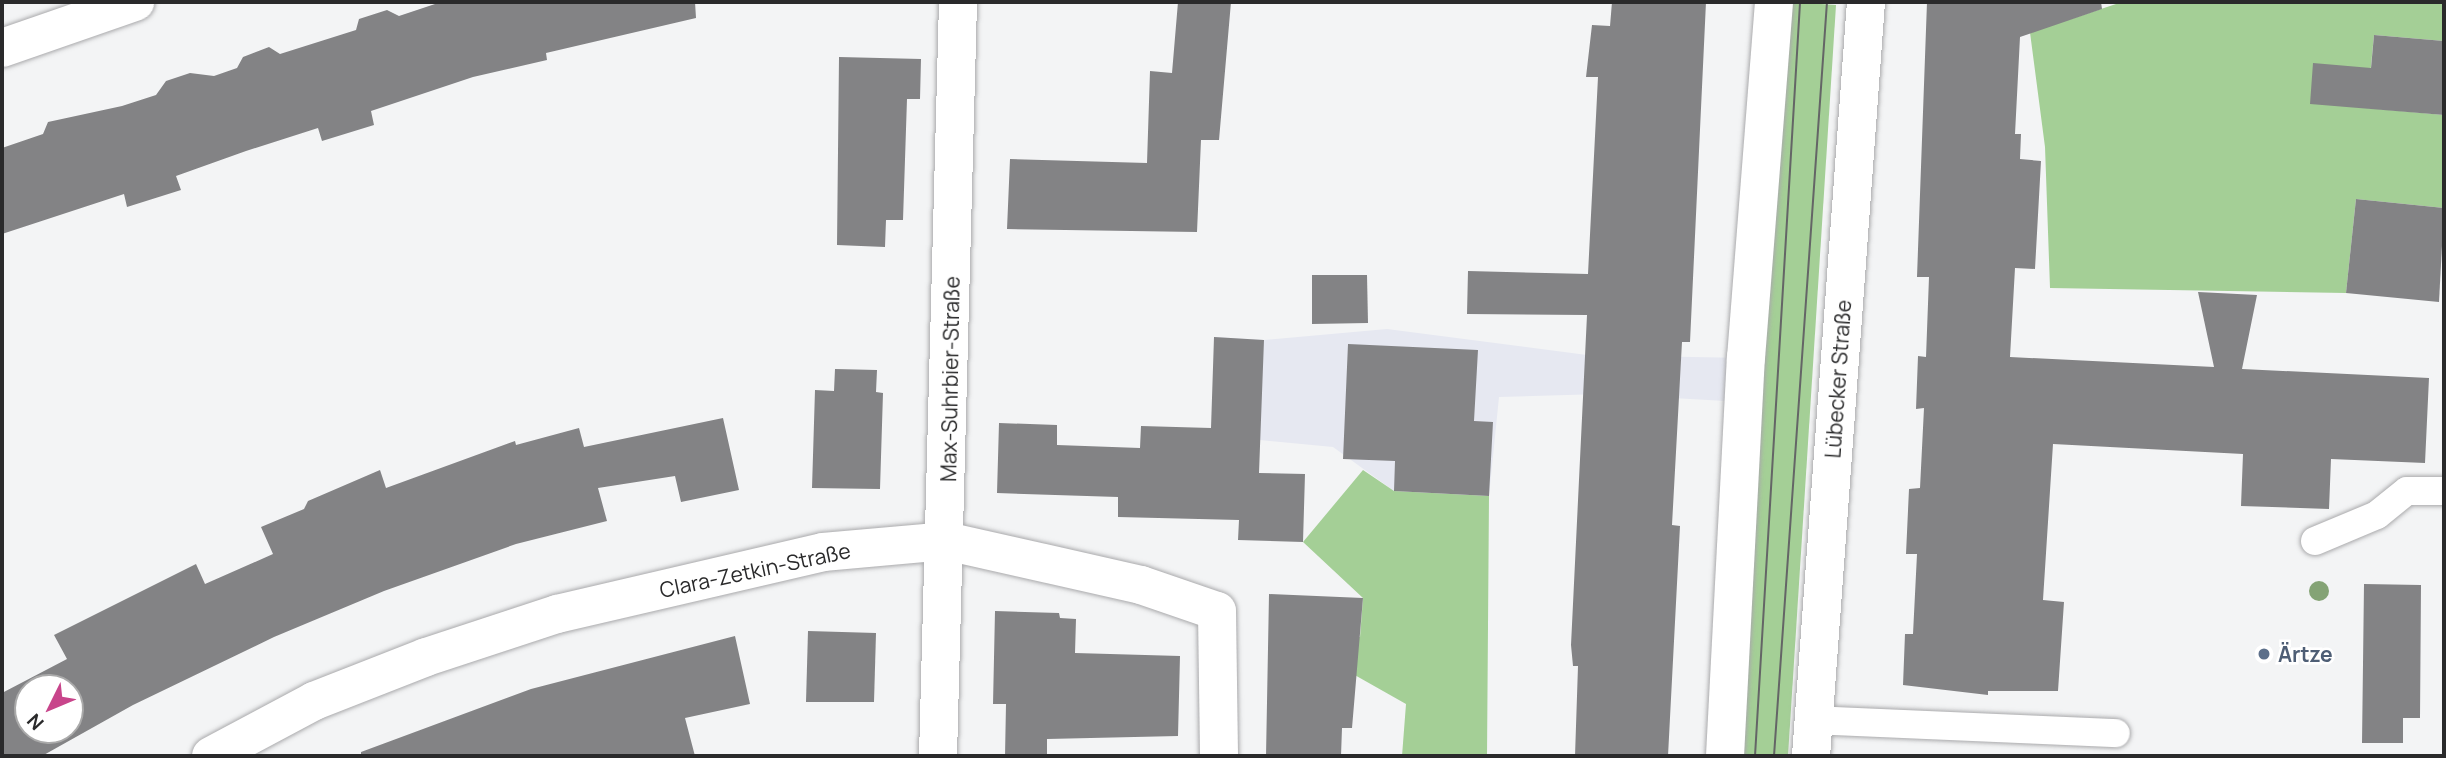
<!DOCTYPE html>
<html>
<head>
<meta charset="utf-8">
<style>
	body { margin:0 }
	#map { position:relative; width:2446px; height:758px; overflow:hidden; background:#f3f4f5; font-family:Manrope,sans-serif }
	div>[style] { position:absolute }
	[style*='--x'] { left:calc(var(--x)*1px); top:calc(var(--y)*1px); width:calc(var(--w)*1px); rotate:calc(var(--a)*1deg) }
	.built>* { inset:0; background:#e6e8f1 }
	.green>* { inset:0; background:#a4cf96 }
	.building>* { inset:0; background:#838385 }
	.roads { filter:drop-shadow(0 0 2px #aaaaac) drop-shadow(0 0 2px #aaaaac) }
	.service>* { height:28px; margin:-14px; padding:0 14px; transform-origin:14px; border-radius:14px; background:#fff }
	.minor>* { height:38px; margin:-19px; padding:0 19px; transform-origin:19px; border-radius:19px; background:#fff }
	.tertiary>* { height:38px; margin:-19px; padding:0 19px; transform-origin:19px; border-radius:19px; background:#fff }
	.tram>* { height:2px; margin:-1px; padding:0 1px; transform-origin:1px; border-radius:1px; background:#646566 }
	.trees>* { width:20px; height:20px; margin:-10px; border-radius:50%; background:#84a375 }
	.dots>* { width:19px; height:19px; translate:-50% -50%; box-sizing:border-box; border:4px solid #fff; border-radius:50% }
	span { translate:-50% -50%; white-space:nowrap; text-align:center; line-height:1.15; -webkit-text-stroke:5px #fff; paint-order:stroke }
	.street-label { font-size:21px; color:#2a2a2b }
	.service-label { font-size:21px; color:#4e5e75; font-weight:700 }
	.left { translate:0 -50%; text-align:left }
	.frame { position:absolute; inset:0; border:4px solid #2a2a2b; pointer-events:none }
	.north { position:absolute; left:14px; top:674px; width:70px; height:70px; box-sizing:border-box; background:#fff; border:2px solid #aaa; border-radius:50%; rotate:227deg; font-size:19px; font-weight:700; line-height:28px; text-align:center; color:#2a2a2b }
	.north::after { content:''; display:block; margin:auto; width:24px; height:32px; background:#c8458b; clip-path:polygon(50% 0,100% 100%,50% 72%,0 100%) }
</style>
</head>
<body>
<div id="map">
	<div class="built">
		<i style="clip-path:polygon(1387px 329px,1587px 355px,1746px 358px,1743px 402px,1602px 394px,1499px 397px,1489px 496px,1394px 491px,1333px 447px,1260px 440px,1214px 337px,1264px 340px)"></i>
	</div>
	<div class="green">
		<i style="clip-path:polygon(1791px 2px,1836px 5px,1788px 756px,1725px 756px)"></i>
		<i style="clip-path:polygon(2026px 2px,2061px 2px,2068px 20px,2122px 2px,2444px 2px,2444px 41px,2374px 35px,2367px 108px,2444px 115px,2444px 208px,2356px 199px,2346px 293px,2050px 288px,2045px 147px)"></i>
		<i style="clip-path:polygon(1363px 470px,1394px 491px,1489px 496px,1487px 756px,1402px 756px,1406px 704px,1337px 665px,1337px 637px,1360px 637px,1363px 598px,1303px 542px)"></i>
	</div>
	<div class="building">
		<i style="clip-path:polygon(441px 2px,695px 2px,696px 18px,546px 53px,547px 60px,473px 77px,371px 111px,374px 125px,322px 141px,318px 128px,246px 151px,176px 176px,181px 190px,127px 207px,124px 194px,2px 234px,2px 148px,43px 134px,48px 122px,122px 106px,156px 95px,166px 81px,190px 73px,214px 76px,237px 68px,243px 57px,269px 47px,280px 54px,356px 30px,359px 19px,387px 10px,399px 16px)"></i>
		<i style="clip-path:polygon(1178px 2px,1231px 2px,1219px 140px,1201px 140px,1197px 232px,1007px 229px,1010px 159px,1147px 163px,1150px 71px,1172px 73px)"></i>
		<i style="clip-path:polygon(1612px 2px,1706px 2px,1690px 342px,1682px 342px,1679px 397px,1672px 525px,1680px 526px,1668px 756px,1575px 756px,1578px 666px,1573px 666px,1571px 645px,1587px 315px,1467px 314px,1468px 271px,1588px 274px,1598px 77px,1586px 77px,1592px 25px,1610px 26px)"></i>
		<i style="clip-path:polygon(1927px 2px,2101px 2px,2102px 9px,2020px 37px,2015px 134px,2021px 134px,2020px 159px,2041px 161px,2035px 269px,2015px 268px,2010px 357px,2214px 367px,2198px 292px,2257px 295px,2242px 369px,2429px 378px,2425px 463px,2331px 459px,2329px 509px,2241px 506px,2243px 454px,2053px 444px,2043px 600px,2064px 602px,2058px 691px,1988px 691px,1988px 695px,1903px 685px,1905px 634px,1913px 634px,1917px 554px,1906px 554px,1909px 489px,1920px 488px,1924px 408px,1916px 409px,1918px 356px,1926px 357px,1929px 277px,1917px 277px)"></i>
		<i style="clip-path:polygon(2374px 35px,2444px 41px,2444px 115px,2310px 104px,2313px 63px,2371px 68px)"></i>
		<i style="clip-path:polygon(839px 57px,921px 59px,920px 99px,907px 99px,903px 220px,886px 220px,885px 247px,837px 245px)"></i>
		<i style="clip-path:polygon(2356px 199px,2444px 208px,2439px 302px,2346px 293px)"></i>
		<i style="clip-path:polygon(1312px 275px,1367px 275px,1368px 323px,1312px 324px)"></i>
		<i style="clip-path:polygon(1214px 337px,1264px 340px,1259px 473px,1305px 474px,1303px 542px,1238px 540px,1239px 520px,1118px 517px,1118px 497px,997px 493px,999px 423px,1057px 425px,1057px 445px,1140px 448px,1141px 426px,1211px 428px)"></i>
		<i style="clip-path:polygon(1348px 344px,1478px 350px,1474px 421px,1493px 422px,1489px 496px,1394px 491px,1395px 461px,1343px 459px)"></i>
		<i style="clip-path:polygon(835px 369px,877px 370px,876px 392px,883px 393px,880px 489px,812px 488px,815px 390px,834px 391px)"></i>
		<i style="clip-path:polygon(evenodd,723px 418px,739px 490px,681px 502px,675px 476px,598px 488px,607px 521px,516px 544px,384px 591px,274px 637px,133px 705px,42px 756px,2px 756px,2px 693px,67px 659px,54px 635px,196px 564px,205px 584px,273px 554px,261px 527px,304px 509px,308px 501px,380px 470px,386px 488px,515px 441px,516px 445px,579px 428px,584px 447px,723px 418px,28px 688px,70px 688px,70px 730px,28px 730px,28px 688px)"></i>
		<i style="clip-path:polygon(2364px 584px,2421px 585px,2420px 718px,2403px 718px,2403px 743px,2362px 743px)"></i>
		<i style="clip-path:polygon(1269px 594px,1363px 598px,1352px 728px,1342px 728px,1341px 756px,1266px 756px)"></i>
		<i style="clip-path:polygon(995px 611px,1059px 613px,1060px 618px,1076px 619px,1075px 653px,1180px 656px,1178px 736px,1047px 739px,1047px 756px,1005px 756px,1006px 704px,993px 704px)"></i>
		<i style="clip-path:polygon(808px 631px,876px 633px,874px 702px,806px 702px)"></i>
		<i style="clip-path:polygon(735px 636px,750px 704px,685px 718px,695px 756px,361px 756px,361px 752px,531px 689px)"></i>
	</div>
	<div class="roads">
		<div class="service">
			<i style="--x:2315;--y:541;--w:67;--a:-22.8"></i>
			<i style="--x:2377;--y:515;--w:38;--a:-39"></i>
			<i style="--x:2407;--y:491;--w:37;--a:0"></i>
			<i style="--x:1813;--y:720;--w:303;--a:2.5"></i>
		</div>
		<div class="minor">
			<i style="--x:211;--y:756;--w:117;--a:-28.1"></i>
			<i style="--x:314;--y:701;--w:120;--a:-21.4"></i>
			<i style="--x:426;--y:657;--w:138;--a:-18.2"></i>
			<i style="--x:557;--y:614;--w:273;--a:-13.1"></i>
			<i style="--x:823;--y:552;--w:123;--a:-5.1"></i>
			<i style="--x:946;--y:541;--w:200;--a:12.7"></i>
			<i style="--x:1141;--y:585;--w:80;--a:18.9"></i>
			<i style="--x:1217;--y:611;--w:145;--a:89.2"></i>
			<i style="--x:938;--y:756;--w:754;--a:-88.48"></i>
		</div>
		<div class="tertiary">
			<i style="--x:2;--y:48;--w:141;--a:-19.1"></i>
			<i style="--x:1725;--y:756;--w:399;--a:-87"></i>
			<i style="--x:1746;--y:358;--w:357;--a:-85.5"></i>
			<i style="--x:1811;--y:756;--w:756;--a:-85.83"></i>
		</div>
	</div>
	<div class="tram">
		<i style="--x:1755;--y:756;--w:755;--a:-86.58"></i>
		<i style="--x:1774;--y:756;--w:756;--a:-85.98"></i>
	</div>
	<div class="trees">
		<i style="left:2319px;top:591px"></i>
	</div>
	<div class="dots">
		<i style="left:2264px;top:654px;background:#5c6f8a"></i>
	</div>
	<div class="street-label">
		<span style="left:950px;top:379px;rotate:-89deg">Max-Suhrbier-Straße</span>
		<span style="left:1838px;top:379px;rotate:-86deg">Lübecker Straße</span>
		<span style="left:755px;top:570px;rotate:-12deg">Clara-Zetkin-Straße</span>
	</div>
	<div class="service-label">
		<span class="left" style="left:2278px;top:654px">Ärtze</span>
	</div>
	<div class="frame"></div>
	<div class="north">N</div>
</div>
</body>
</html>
